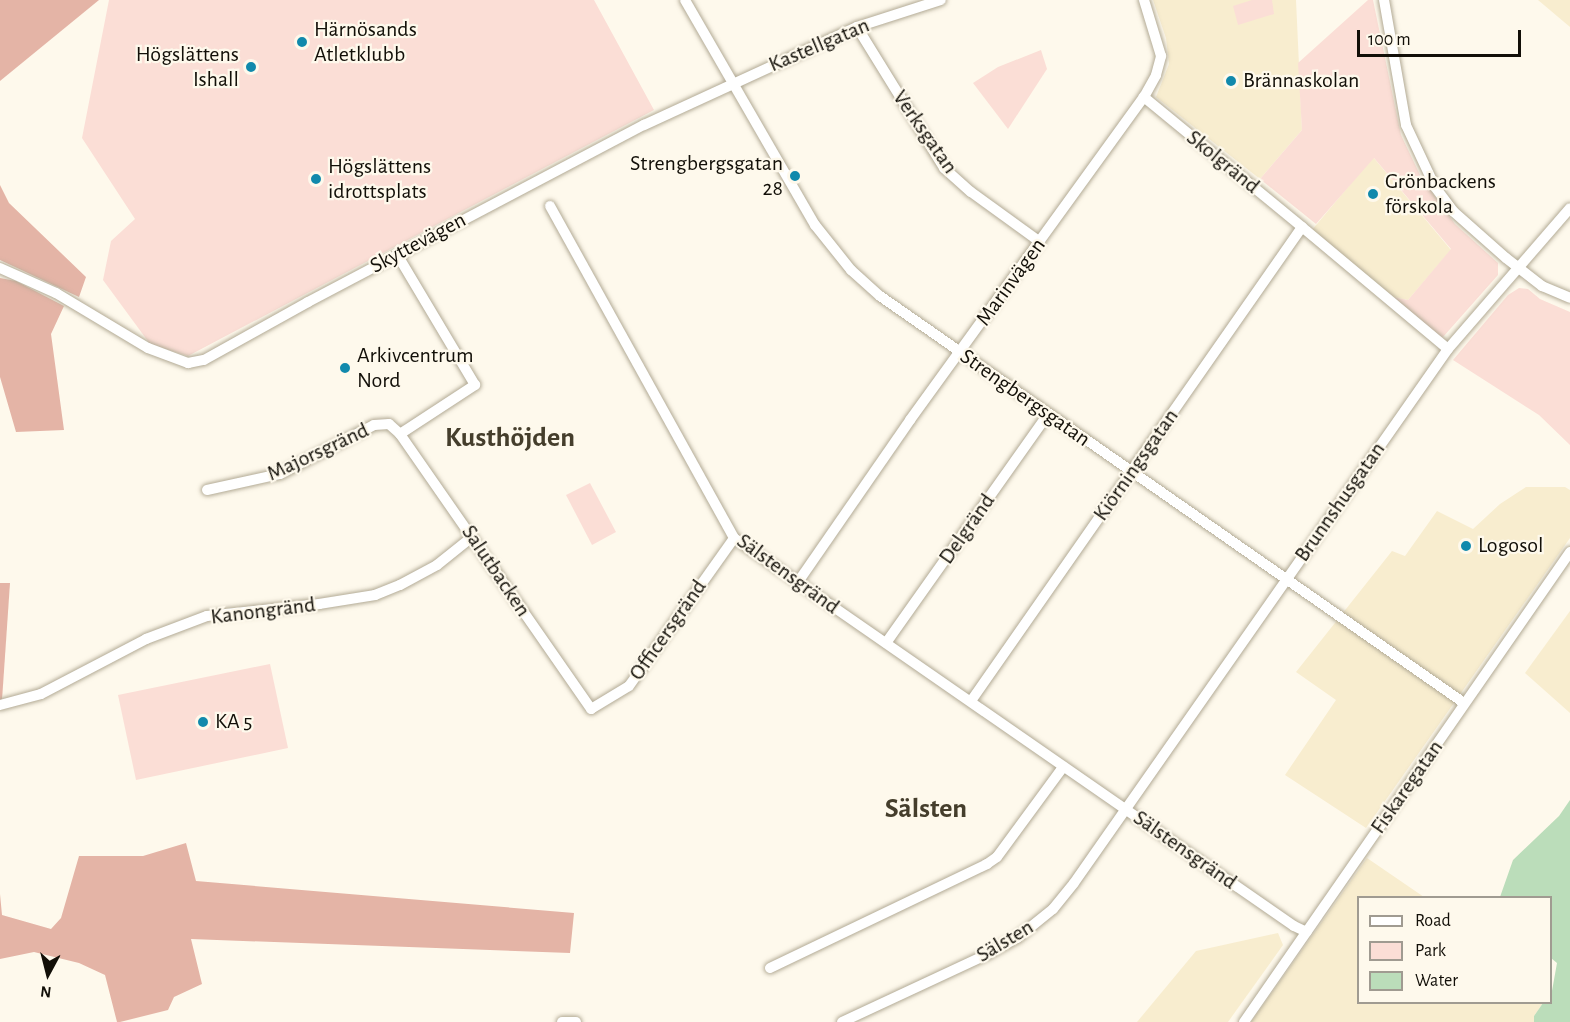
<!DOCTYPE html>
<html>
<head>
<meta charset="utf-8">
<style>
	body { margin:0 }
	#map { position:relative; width:1570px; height:1022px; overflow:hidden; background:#fef9ec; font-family:"Alegreya Sans",sans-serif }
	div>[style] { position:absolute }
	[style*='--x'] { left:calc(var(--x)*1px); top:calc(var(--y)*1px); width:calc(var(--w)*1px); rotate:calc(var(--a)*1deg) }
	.built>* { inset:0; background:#f8edcf }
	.green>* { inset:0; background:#fbded6 }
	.forest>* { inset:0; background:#e4b4a6 }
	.water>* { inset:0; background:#bbddba }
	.roads { filter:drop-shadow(0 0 2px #b2aa95) drop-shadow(0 0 2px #b2aa95) }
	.minor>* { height:10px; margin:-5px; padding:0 5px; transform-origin:5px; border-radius:5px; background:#fff }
	.dots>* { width:16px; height:16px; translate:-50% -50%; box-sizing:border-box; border:3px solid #fef9ec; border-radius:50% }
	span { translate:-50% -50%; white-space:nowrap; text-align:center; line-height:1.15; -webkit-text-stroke:4.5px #fef9ec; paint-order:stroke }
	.poi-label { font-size:22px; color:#120f08 }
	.left { translate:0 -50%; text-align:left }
	.right { translate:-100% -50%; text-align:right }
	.street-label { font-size:22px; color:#120f08 }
	.district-label { font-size:28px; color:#453e2c; font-weight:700 }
	.legend { position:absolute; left:1357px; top:896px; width:195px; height:108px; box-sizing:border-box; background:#fef9ec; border:2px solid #a09b91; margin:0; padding:8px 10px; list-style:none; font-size:18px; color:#120f08 }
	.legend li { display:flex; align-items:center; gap:12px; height:30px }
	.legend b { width:30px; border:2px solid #a09b91 }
	.north { position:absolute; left:18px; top:944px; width:60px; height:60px; -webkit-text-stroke:4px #fef9ec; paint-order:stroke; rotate:187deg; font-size:16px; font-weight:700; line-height:24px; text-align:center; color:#120f08 }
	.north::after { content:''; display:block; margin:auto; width:21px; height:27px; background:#120f08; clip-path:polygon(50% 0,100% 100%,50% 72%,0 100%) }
	.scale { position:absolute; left:1357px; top:30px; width:164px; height:27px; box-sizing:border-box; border:3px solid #120f08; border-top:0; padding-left:8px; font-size:18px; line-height:21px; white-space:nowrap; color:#120f08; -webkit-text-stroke:4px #fef9ec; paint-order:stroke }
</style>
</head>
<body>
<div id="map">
	<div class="built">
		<i style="clip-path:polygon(1153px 0,1296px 0,1302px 130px,1260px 179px,1156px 97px,1169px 64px,1166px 38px)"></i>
		<i style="clip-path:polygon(1538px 0,1570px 0,1570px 27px)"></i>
		<i style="clip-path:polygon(1373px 157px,1451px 250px,1408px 300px,1393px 297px,1312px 230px)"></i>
		<i style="clip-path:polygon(1526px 487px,1565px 487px,1570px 490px,1570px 538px,1366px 828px,1285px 775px,1336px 700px,1296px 672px,1392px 551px,1405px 556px,1437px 511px,1473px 529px,1500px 504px)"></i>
		<i style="clip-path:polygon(1570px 611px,1570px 713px,1525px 673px)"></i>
		<i style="clip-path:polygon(1367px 858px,1424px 897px,1358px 898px,1358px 1002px,1543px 1003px,1534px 1016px,1534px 1022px,1251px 1022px)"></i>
		<i style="clip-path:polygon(1278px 933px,1283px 945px,1228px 1022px,1137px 1022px,1196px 951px)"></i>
	</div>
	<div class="green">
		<i style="clip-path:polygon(109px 0,594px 0,654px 110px,188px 356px,150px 344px,103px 280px,111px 241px,135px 219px,82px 138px)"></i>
		<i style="clip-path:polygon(1252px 0,1272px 0,1274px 14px,1238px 25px,1233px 6px)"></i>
		<i style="clip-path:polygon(1368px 0,1373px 0,1401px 135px,1422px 179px,1455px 224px,1498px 263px,1498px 275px,1443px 337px,1438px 337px,1393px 297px,1408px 300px,1451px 249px,1374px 158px,1316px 224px,1260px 179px,1302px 130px,1298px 63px)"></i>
		<i style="clip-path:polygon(1041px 50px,1047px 69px,1008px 129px,973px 83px,998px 67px)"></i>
		<i style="clip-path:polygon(1519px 288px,1528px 289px,1540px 299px,1570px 312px,1570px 445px,1539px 415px,1453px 360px,1508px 295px)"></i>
		<i style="clip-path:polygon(590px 483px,616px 532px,592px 545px,566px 495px)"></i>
		<i style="clip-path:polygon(270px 664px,288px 748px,136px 780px,118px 695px)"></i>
	</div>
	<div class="forest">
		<i style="clip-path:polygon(0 0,99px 0,0 81px)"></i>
		<i style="clip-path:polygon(0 185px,9px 203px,86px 277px,79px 297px,0 260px)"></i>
		<i style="clip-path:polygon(0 278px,16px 281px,64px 306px,51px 334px,64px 430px,16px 432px,0 377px)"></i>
		<i style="clip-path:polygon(0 583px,10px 583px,2px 700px,0 700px)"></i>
		<i style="clip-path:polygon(186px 843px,196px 881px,574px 913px,570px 953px,191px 939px,202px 984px,174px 997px,168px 1010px,120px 1022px,117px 1022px,105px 975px,79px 963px,34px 952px,0 959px,0 894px,2px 915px,51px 929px,61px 918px,79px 856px,143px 856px)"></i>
	</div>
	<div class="water">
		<i style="clip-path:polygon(1570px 800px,1570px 1022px,1534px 1022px,1534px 1016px,1543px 1003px,1550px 1002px,1557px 963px,1551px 958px,1550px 898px,1500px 897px,1513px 860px,1559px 816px)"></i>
	</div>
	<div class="roads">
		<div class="minor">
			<i style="--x:685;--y:0;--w:260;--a:60"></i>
			<i style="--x:815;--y:225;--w:58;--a:51.3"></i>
			<i style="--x:851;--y:270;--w:39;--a:42"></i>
			<i style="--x:880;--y:296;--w:712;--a:34.87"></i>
			<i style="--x:1384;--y:0;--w:127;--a:80"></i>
			<i style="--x:1406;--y:125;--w:68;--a:64.9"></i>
			<i style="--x:1435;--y:187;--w:31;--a:53"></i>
			<i style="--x:1454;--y:212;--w:69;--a:41.5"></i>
			<i style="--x:1506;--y:258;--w:46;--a:37.9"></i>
			<i style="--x:1542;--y:286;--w:30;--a:23"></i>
			<i style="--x:857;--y:27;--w:166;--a:58.3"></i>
			<i style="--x:944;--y:168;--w:36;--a:42"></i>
			<i style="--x:971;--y:192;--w:85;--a:35.9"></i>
			<i style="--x:550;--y:206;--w:380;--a:61"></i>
			<i style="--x:734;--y:538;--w:681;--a:34.72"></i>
			<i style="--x:1294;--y:926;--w:14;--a:25"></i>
			<i style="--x:1302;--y:227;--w:190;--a:39.9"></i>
			<i style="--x:0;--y:268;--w:61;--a:24.1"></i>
			<i style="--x:56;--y:293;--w:107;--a:30.9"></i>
			<i style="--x:148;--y:348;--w:43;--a:20.6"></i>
			<i style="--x:188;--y:363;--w:16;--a:-11"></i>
			<i style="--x:204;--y:360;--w:119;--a:-29.1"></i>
			<i style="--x:308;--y:302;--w:380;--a:-27.8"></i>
			<i style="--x:644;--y:125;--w:234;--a:-24.7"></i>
			<i style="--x:857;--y:27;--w:88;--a:-17.8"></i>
			<i style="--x:400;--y:434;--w:335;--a:55.2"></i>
			<i style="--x:591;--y:709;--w:44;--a:-31.2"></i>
			<i style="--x:629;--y:686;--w:181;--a:-54.6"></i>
			<i style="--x:207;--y:490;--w:75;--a:-12.4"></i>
			<i style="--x:280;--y:474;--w:106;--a:-27.5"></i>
			<i style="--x:374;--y:425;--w:15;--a:-4"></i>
			<i style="--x:389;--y:424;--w:15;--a:42"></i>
			<i style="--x:400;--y:434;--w:90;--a:-33.2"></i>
			<i style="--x:475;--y:385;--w:152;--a:-120.8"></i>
			<i style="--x:798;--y:582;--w:197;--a:-55.3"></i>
			<i style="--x:910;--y:420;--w:399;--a:-54.1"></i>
			<i style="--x:1144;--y:97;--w:25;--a:-61"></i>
			<i style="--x:1156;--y:75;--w:20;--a:-75"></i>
			<i style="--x:1161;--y:56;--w:59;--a:-106.9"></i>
			<i style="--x:886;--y:643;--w:281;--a:-54.7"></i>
			<i style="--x:971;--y:701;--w:578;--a:-55.07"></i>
			<i style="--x:1302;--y:227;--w:205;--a:-140.6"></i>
			<i style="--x:0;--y:705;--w:42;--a:-15"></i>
			<i style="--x:41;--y:694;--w:119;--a:-27.6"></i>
			<i style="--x:146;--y:639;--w:65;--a:-20.7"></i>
			<i style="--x:207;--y:616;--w:113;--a:-6.1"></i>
			<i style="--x:319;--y:604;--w:57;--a:-9.1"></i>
			<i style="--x:375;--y:595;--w:27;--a:-22"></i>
			<i style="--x:400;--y:585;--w:42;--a:-28.4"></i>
			<i style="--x:437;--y:565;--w:45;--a:-38.7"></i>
			<i style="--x:770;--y:968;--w:241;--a:-25.6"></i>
			<i style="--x:987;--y:864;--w:12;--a:-35"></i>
			<i style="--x:997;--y:857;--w:112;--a:-53.7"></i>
			<i style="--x:562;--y:1022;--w:14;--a:0"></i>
			<i style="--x:842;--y:1022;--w:161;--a:-25"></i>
			<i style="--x:988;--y:954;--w:33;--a:-29"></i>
			<i style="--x:1017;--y:938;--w:46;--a:-38.9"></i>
			<i style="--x:1053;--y:909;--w:33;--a:-51"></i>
			<i style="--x:1074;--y:883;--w:652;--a:-54.99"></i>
			<i style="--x:1448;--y:349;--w:186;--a:-49.1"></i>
			<i style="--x:1244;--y:1022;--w:572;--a:-55.25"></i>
		</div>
	</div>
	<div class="dots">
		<i style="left:302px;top:42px;background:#1189ac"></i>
		<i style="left:251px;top:67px;background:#1189ac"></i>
		<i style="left:1231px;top:81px;background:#1189ac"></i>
		<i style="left:795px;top:176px;background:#1189ac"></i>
		<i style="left:316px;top:179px;background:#1189ac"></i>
		<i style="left:1373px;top:194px;background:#1189ac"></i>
		<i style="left:345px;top:368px;background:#1189ac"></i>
		<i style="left:1466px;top:546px;background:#1189ac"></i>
		<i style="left:203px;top:722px;background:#1189ac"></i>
	</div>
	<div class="poi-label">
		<span class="left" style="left:314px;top:42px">Härnösands<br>Atletklubb</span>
		<span class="right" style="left:239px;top:67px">Högslättens<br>Ishall</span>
		<span class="left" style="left:1243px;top:81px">Brännaskolan</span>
		<span class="right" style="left:783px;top:176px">Strengbergsgatan<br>28</span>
		<span class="left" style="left:328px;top:179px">Högslättens<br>idrottsplats</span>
		<span class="left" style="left:1385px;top:194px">Grönbackens<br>förskola</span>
		<span class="left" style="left:357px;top:368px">Arkivcentrum<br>Nord</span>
		<span class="left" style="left:1478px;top:546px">Logosol</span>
		<span class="left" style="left:215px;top:722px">KA 5</span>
	</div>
	<div class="street-label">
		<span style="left:819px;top:45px;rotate:-23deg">Kastellgatan</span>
		<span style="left:925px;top:132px;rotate:55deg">Verksgatan</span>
		<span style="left:1223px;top:162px;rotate:39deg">Skolgränd</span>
		<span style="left:418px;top:243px;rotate:-28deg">Skyttevägen</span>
		<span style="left:1011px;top:282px;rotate:-54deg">Marinvägen</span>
		<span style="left:1025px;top:398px;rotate:35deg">Strengbergsgatan</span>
		<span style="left:318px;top:452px;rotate:-25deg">Majorsgränd</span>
		<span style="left:1136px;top:465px;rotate:-55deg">Kiörningsgatan</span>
		<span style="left:1340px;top:502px;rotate:-55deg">Brunnshusgatan</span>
		<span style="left:967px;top:529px;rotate:-55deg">Delgränd</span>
		<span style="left:496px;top:571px;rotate:56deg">Salutbacken</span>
		<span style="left:788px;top:574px;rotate:36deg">Sälstensgränd</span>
		<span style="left:263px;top:611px;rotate:-7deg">Kanongränd</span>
		<span style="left:668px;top:630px;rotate:-55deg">Officersgränd</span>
		<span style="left:1407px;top:787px;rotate:-55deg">Fiskaregatan</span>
		<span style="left:1185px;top:850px;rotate:35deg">Sälstensgränd</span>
		<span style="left:1005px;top:941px;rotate:-31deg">Sälsten</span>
	</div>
	<div class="district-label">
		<span style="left:510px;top:438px">Kusthöjden</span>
		<span style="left:926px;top:809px">Sälsten</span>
	</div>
	<ul class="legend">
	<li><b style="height:8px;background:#fff"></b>Road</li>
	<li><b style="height:16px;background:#fbded6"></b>Park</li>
	<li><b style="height:16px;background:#bbddba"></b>Water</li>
	</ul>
	<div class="north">N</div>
	<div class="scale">100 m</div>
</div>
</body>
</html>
